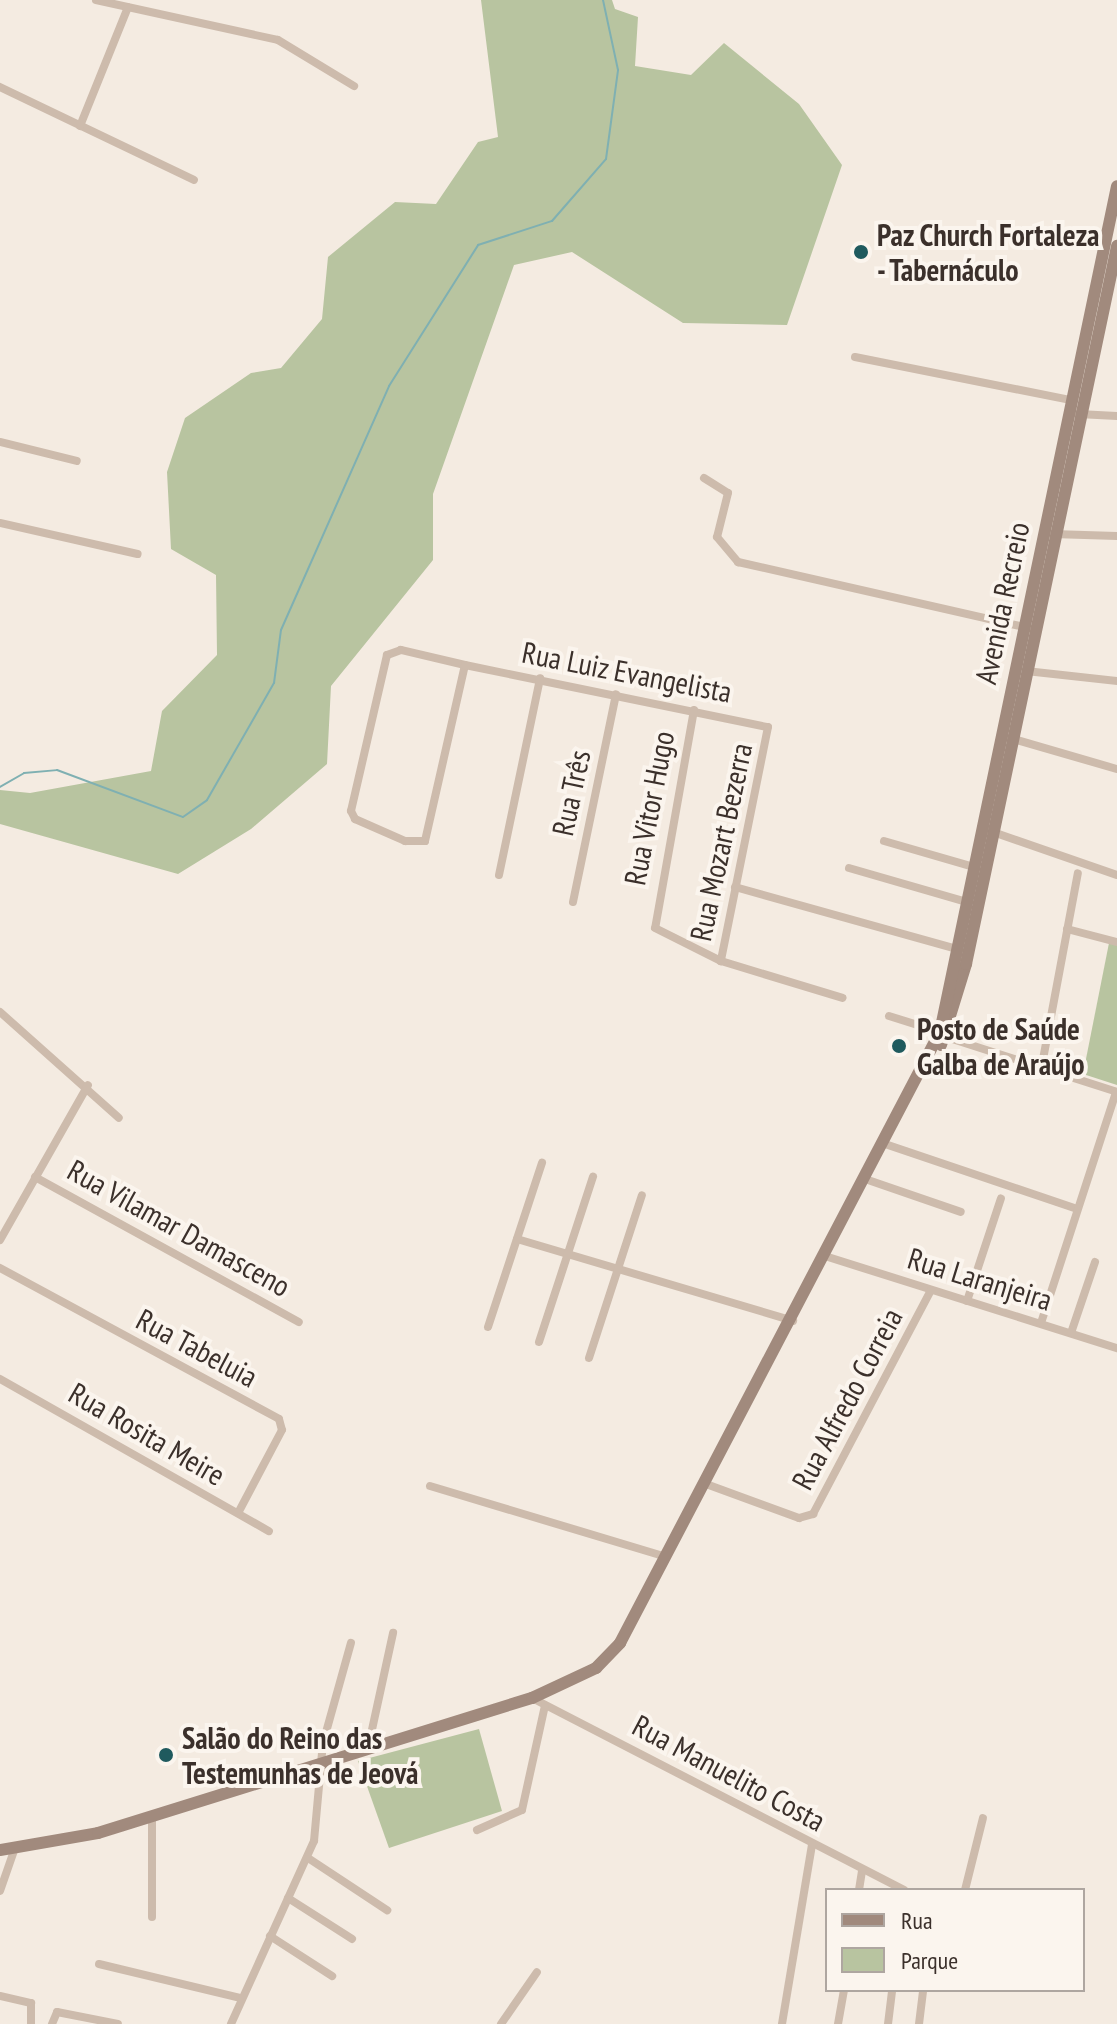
<!DOCTYPE html>
<html>
<head>
<meta charset="utf-8">
<style>
	body { margin:0 }
	#map { position:relative; width:1117px; height:2024px; overflow:hidden; background:#f4ebe1; font-family:"PT Sans Narrow",sans-serif }
	div>[style] { position:absolute }
	[style*='--x'] { left:calc(var(--x)*1px); top:calc(var(--y)*1px); width:calc(var(--w)*1px); rotate:calc(var(--a)*1deg) }
	.green>* { inset:0; background:#b8c4a0 }
	.stream>* { height:2px; margin:-1px; padding:0 1px; transform-origin:1px; border-radius:1px; background:#7fb0b2 }
	.street>* { height:8px; margin:-4px; padding:0 4px; transform-origin:4px; border-radius:4px; background:#cdbbac }
	.secondary>* { height:12px; margin:-6px; padding:0 6px; transform-origin:6px; border-radius:6px; background:#a18a7d }
	.dots>* { width:22px; height:22px; translate:-50% -50%; box-sizing:border-box; border:4px solid #fbf5ee; border-radius:50% }
	span { translate:-50% -50%; white-space:nowrap; text-align:center; line-height:1.15; -webkit-text-stroke:8px #fbf5ee; paint-order:stroke }
	.poi-label { font-size:30px; color:#3b302b; font-weight:700 }
	.left { translate:0 -50%; text-align:left }
	.street-label { font-size:30px; color:#3b302b }
	.legend { position:absolute; left:825px; top:1888px; width:260px; height:104px; box-sizing:border-box; background:#fbf5ee; border:2px solid #aea6a0; margin:0; padding:10px 14px; list-style:none; font-size:24px; color:#3b302b }
	.legend li { display:flex; align-items:center; gap:16px; height:40px }
	.legend b { width:40px; border:2px solid #aea6a0 }
</style>
</head>
<body>
<div id="map">
	<div class="green">
		<i style="clip-path:polygon(481px 0,612px 0,615px 9px,638px 17px,635px 66px,691px 75px,724px 43px,799px 104px,842px 165px,787px 325px,683px 323px,572px 252px,514px 265px,433px 494px,433px 560px,331px 686px,327px 764px,251px 829px,178px 874px,0 824px,0 790px,30px 793px,151px 771px,162px 711px,217px 655px,216px 575px,171px 549px,167px 472px,185px 418px,251px 373px,281px 368px,322px 319px,328px 257px,395px 202px,436px 204px,478px 142px,498px 137px)"></i>
		<i style="clip-path:polygon(1109px 943px,1117px 945px,1117px 1085px,1083px 1074px)"></i>
		<i style="clip-path:polygon(479px 1729px,502px 1811px,389px 1848px,358px 1761px)"></i>
	</div>
	<div class="stream">
		<i style="--x:0;--y:787;--w:28;--a:-30"></i>
		<i style="--x:24;--y:773;--w:33;--a:-5"></i>
		<i style="--x:57;--y:770;--w:134;--a:20.5"></i>
		<i style="--x:183;--y:817;--w:29;--a:-35"></i>
		<i style="--x:207;--y:800;--w:135;--a:-60.2"></i>
		<i style="--x:274;--y:683;--w:53;--a:-82.5"></i>
		<i style="--x:281;--y:630;--w:267;--a:-66.1"></i>
		<i style="--x:389;--y:386;--w:167;--a:-57.7"></i>
		<i style="--x:478;--y:245;--w:78;--a:-18"></i>
		<i style="--x:552;--y:221;--w:82;--a:-48.9"></i>
		<i style="--x:606;--y:159;--w:90;--a:-82.3"></i>
		<i style="--x:618;--y:70;--w:72;--a:-102.1"></i>
	</div>
	<div class="street">
		<i style="--x:96;--y:0;--w:186;--a:12.4"></i>
		<i style="--x:278;--y:40;--w:89;--a:31.2"></i>
		<i style="--x:0;--y:87;--w:215;--a:25.6"></i>
		<i style="--x:80;--y:126;--w:128;--a:-68"></i>
		<i style="--x:855;--y:357;--w:219;--a:11.3"></i>
		<i style="--x:1078;--y:414;--w:39;--a:3"></i>
		<i style="--x:0;--y:442;--w:79;--a:13.9"></i>
		<i style="--x:704;--y:478;--w:28;--a:32"></i>
		<i style="--x:728;--y:493;--w:45;--a:104"></i>
		<i style="--x:717;--y:537;--w:33;--a:50"></i>
		<i style="--x:738;--y:562;--w:298;--a:12.8"></i>
		<i style="--x:0;--y:523;--w:141;--a:12.7"></i>
		<i style="--x:1052;--y:534;--w:65;--a:1.8"></i>
		<i style="--x:465;--y:665;--w:66;--a:-166.8"></i>
		<i style="--x:401;--y:650;--w:15;--a:160"></i>
		<i style="--x:387;--y:655;--w:160;--a:103"></i>
		<i style="--x:351;--y:811;--w:9;--a:63"></i>
		<i style="--x:355;--y:819;--w:55;--a:23.7"></i>
		<i style="--x:405;--y:841;--w:20;--a:0"></i>
		<i style="--x:425;--y:841;--w:180;--a:-77.2"></i>
		<i style="--x:465;--y:665;--w:309;--a:11.6"></i>
		<i style="--x:768;--y:727;--w:239;--a:101.4"></i>
		<i style="--x:1026;--y:671;--w:92;--a:6.3"></i>
		<i style="--x:694;--y:710;--w:221;--a:100.1"></i>
		<i style="--x:655;--y:928;--w:74;--a:26.6"></i>
		<i style="--x:721;--y:961;--w:127;--a:16.9"></i>
		<i style="--x:1010;--y:738;--w:111;--a:16.2"></i>
		<i style="--x:990;--y:831;--w:134;--a:19.1"></i>
		<i style="--x:884;--y:841;--w:94;--a:16.1"></i>
		<i style="--x:849;--y:868;--w:123;--a:16.1"></i>
		<i style="--x:499;--y:875;--w:201;--a:-78.2"></i>
		<i style="--x:735;--y:887;--w:230;--a:15.6"></i>
		<i style="--x:573;--y:902;--w:212;--a:-78.3"></i>
		<i style="--x:1067;--y:929;--w:52;--a:14.6"></i>
		<i style="--x:0;--y:1012;--w:159;--a:41.7"></i>
		<i style="--x:889;--y:1016;--w:53;--a:17.4"></i>
		<i style="--x:946;--y:1037;--w:180;--a:17.8"></i>
		<i style="--x:1041;--y:1070;--w:200;--a:-79.4"></i>
		<i style="--x:885;--y:1144;--w:203;--a:18.7"></i>
		<i style="--x:35;--y:1177;--w:301;--a:28.8"></i>
		<i style="--x:868;--y:1180;--w:98;--a:19"></i>
		<i style="--x:517;--y:1239;--w:288;--a:16.5"></i>
		<i style="--x:0;--y:1240;--w:178;--a:-60.4"></i>
		<i style="--x:828;--y:1257;--w:303;--a:17.5"></i>
		<i style="--x:0;--y:1268;--w:317;--a:28.4"></i>
		<i style="--x:279;--y:1419;--w:11;--a:75"></i>
		<i style="--x:282;--y:1430;--w:94;--a:117.9"></i>
		<i style="--x:967;--y:1301;--w:108;--a:-71.7"></i>
		<i style="--x:1041;--y:1323;--w:243;--a:-72"></i>
		<i style="--x:488;--y:1327;--w:173;--a:-71.8"></i>
		<i style="--x:1071;--y:1333;--w:75;--a:-71.3"></i>
		<i style="--x:539;--y:1342;--w:174;--a:-71.9"></i>
		<i style="--x:589;--y:1358;--w:171;--a:-72"></i>
		<i style="--x:0;--y:1379;--w:309;--a:29.5"></i>
		<i style="--x:706;--y:1484;--w:99;--a:20.1"></i>
		<i style="--x:799;--y:1518;--w:15;--a:-16"></i>
		<i style="--x:813;--y:1514;--w:253;--a:-62.2"></i>
		<i style="--x:430;--y:1486;--w:247;--a:16.7"></i>
		<i style="--x:532;--y:1698;--w:419;--a:27.3"></i>
		<i style="--x:368;--y:1748;--w:118;--a:-77.7"></i>
		<i style="--x:152;--y:1816;--w:101;--a:90"></i>
		<i style="--x:477;--y:1830;--w:49;--a:-24"></i>
		<i style="--x:522;--y:1810;--w:107;--a:-77.6"></i>
		<i style="--x:308;--y:1858;--w:95;--a:33.4"></i>
		<i style="--x:859;--y:1890;--w:20;--a:-81"></i>
		<i style="--x:965;--y:1890;--w:74;--a:-76"></i>
		<i style="--x:0;--y:1891;--w:46;--a:-70.8"></i>
		<i style="--x:288;--y:1898;--w:76;--a:32.6"></i>
		<i style="--x:270;--y:1936;--w:74;--a:32.8"></i>
		<i style="--x:99;--y:1964;--w:146;--a:13.5"></i>
		<i style="--x:0;--y:1996;--w:32;--a:13"></i>
		<i style="--x:31;--y:2003;--w:21;--a:90"></i>
		<i style="--x:52;--y:2024;--w:13;--a:-67"></i>
		<i style="--x:57;--y:2012;--w:62;--a:11.1"></i>
		<i style="--x:231;--y:2024;--w:201;--a:-65.6"></i>
		<i style="--x:314;--y:1841;--w:98;--a:-84.8"></i>
		<i style="--x:323;--y:1743;--w:104;--a:-74.4"></i>
		<i style="--x:501;--y:2024;--w:63;--a:-55.3"></i>
		<i style="--x:782;--y:2024;--w:182;--a:-80.5"></i>
		<i style="--x:838;--y:2024;--w:35;--a:-80"></i>
		<i style="--x:888;--y:2024;--w:34;--a:-83"></i>
		<i style="--x:919;--y:2024;--w:34;--a:-83"></i>
	</div>
	<div class="secondary">
		<i style="--x:941;--y:1045;--w:85;--a:-72.8"></i>
		<i style="--x:966;--y:964;--w:734;--a:-78.12"></i>
		<i style="--x:0;--y:1850;--w:99;--a:-9.8"></i>
		<i style="--x:98;--y:1833;--w:455;--a:-17.3"></i>
		<i style="--x:532;--y:1698;--w:71;--a:-25.1"></i>
		<i style="--x:596;--y:1668;--w:35;--a:-46"></i>
		<i style="--x:620;--y:1643;--w:690;--a:-62.36"></i>
		<i style="--x:940;--y:1032;--w:864;--a:-78.18"></i>
	</div>
	<div class="dots">
		<i style="left:861px;top:252px;background:#1f5a5e"></i>
		<i style="left:899px;top:1046px;background:#1f5a5e"></i>
		<i style="left:166px;top:1755px;background:#1f5a5e"></i>
	</div>
	<div class="poi-label">
		<span class="left" style="left:877px;top:252px">Paz Church Fortaleza<br>- Tabernáculo</span>
		<span class="left" style="left:917px;top:1046px">Posto de Saúde<br>Galba de Araújo</span>
		<span class="left" style="left:182px;top:1755px">Salão do Reino das<br>Testemunhas de Jeová</span>
	</div>
	<div class="street-label">
		<span style="left:1002px;top:603px;rotate:-78deg">Avenida Recreio</span>
		<span style="left:627px;top:672px;rotate:11deg">Rua Luiz Evangelista</span>
		<span style="left:571px;top:793px;rotate:-78deg">Rua Três</span>
		<span style="left:649px;top:808px;rotate:-79deg">Rua Vitor Hugo</span>
		<span style="left:721px;top:842px;rotate:-78deg">Rua Mozart Bezerra</span>
		<span style="left:179px;top:1228px;rotate:29deg">Rua Vilamar Damasceno</span>
		<span style="left:980px;top:1279px;rotate:17deg">Rua Laranjeira</span>
		<span style="left:197px;top:1348px;rotate:28deg">Rua Tabeluia</span>
		<span style="left:847px;top:1399px;rotate:-62deg">Rua Alfredo Correia</span>
		<span style="left:147px;top:1434px;rotate:30deg">Rua Rosita Meire</span>
		<span style="left:729px;top:1773px;rotate:28deg">Rua Manuelito Costa</span>
	</div>
	<ul class="legend">
	<li><b style="height:10px;background:#a18a7d"></b>Rua</li>
	<li><b style="height:22px;background:#b8c4a0"></b>Parque</li>
	</ul>
</div>
</body>
</html>
